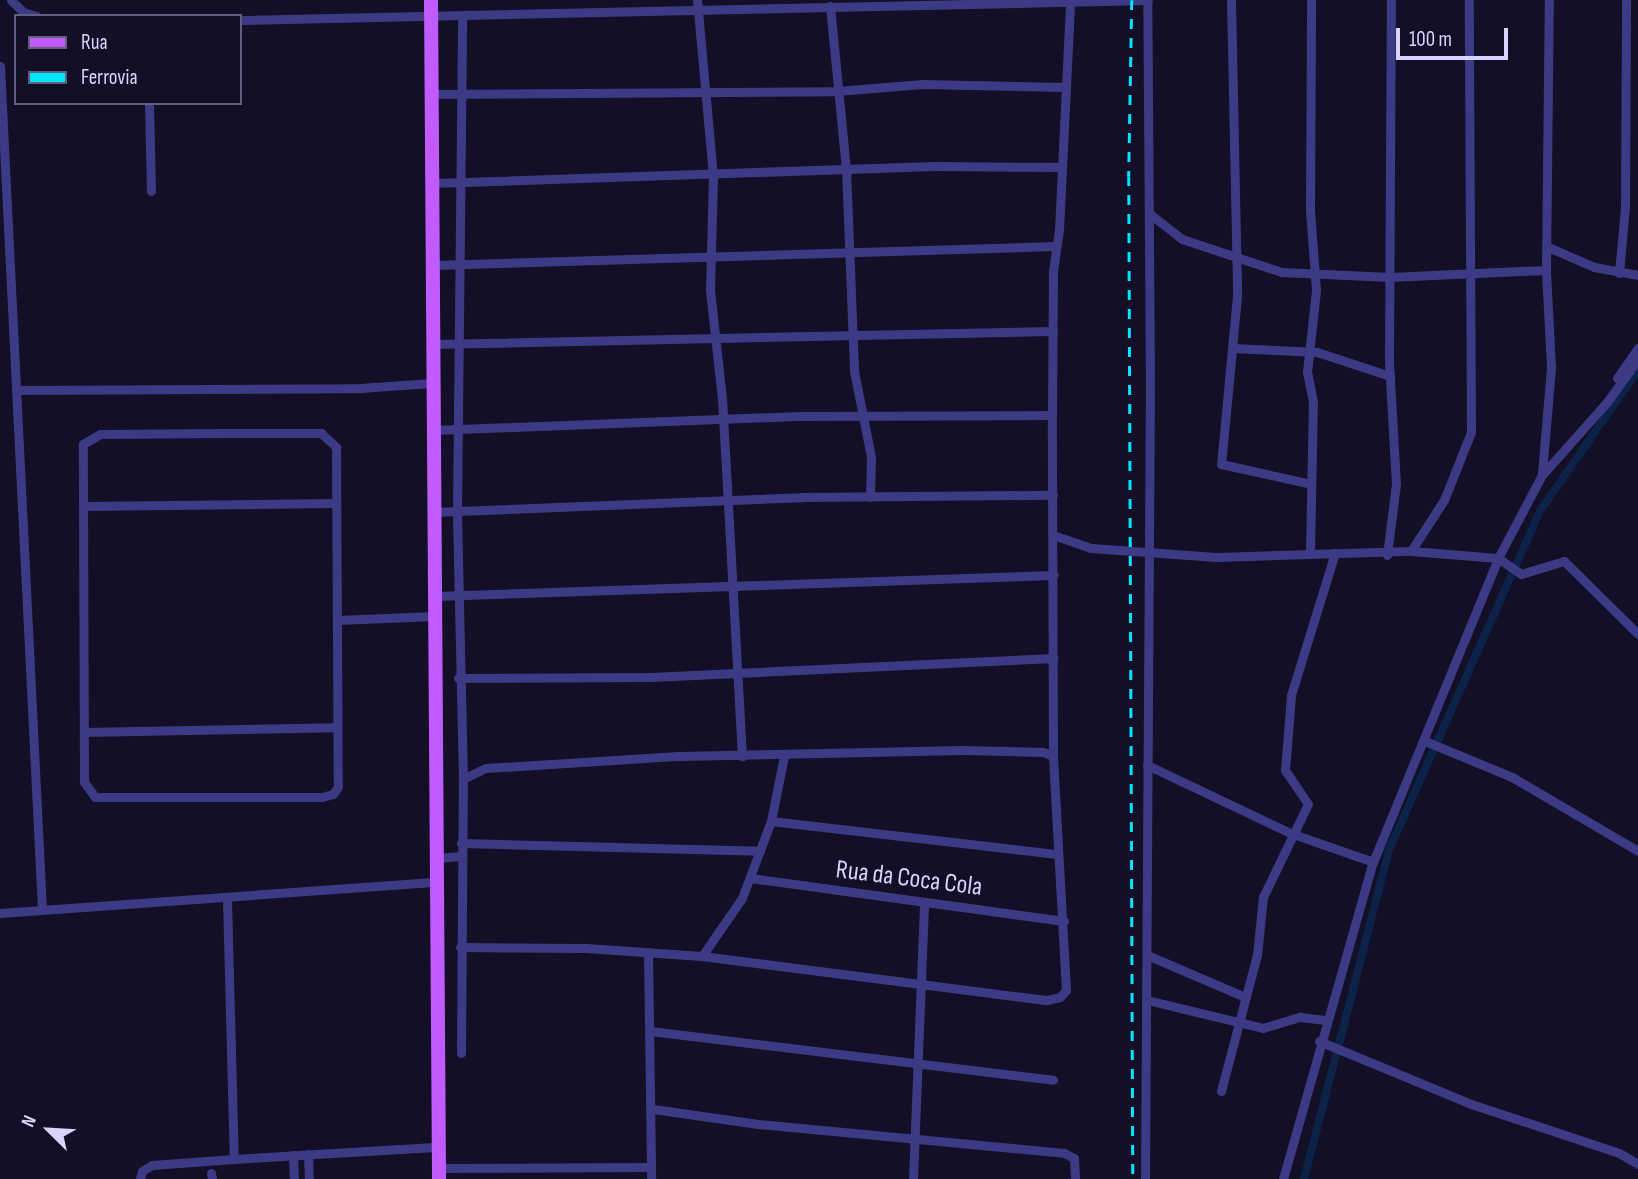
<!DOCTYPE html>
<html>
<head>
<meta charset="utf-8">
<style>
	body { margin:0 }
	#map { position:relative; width:1638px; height:1179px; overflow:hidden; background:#130f26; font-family:"Sofia Sans Condensed",sans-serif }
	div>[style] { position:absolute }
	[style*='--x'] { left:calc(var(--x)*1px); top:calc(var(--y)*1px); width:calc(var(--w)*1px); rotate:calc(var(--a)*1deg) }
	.canal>* { height:8px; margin:-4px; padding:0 4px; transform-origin:4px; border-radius:4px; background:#0c2248 }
	.street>* { height:9px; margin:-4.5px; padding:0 4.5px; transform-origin:4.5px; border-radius:4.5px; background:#3d3a85 }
	.primary>* { height:14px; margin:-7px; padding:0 7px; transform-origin:7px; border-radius:7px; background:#c25bff }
	.rail>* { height:2.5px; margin-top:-1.25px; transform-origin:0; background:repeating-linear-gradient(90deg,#00e5ff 0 10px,transparent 0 19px) }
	span { translate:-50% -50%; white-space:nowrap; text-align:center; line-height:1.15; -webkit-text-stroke:5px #130f26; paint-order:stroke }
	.street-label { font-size:26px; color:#d9d4ff }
	.legend { position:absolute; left:14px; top:14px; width:228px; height:91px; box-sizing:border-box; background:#130f26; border:2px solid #625e7d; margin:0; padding:9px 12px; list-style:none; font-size:21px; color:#d9d4ff }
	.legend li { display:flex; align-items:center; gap:14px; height:35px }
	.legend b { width:35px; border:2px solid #625e7d }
	.north { position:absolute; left:14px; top:1095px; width:70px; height:70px; -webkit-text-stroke:5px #130f26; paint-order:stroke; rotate:294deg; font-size:19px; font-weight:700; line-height:28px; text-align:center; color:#d9d4ff }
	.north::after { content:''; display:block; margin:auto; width:24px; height:32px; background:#d9d4ff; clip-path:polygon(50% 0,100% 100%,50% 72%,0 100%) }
	.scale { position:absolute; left:1396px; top:28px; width:112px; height:32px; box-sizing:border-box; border:4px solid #d9d4ff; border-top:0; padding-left:9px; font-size:21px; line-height:24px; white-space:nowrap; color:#d9d4ff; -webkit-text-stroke:5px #130f26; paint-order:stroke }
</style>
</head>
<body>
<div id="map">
	<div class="canal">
		<i style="--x:1304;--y:1179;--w:340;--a:-75.5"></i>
		<i style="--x:1389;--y:850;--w:371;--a:-66"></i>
		<i style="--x:1540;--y:511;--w:172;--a:-55.2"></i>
	</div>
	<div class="street">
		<i style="--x:11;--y:0;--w:17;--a:45"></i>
		<i style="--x:23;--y:12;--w:14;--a:17"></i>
		<i style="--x:697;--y:0;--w:177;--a:84.8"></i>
		<i style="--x:713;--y:176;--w:114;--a:91.5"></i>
		<i style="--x:710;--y:290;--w:109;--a:83.7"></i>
		<i style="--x:722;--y:398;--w:359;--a:86.8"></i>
		<i style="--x:1231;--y:0;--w:296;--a:88.8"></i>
		<i style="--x:1237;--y:296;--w:169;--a:95.4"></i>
		<i style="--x:1221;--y:464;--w:92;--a:12.5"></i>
		<i style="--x:830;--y:6;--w:164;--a:84.4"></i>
		<i style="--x:846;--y:169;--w:202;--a:87.7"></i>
		<i style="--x:854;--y:371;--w:88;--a:78.8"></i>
		<i style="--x:871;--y:457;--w:40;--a:91.4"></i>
		<i style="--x:240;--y:20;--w:908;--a:-1.26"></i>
		<i style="--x:0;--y:66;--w:845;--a:87.15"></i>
		<i style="--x:433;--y:94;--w:404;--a:-0.4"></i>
		<i style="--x:837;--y:91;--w:86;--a:-4.7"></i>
		<i style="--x:923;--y:84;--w:142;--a:1.2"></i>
		<i style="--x:149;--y:103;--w:88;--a:88.7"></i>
		<i style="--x:433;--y:183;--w:502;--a:-1.94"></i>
		<i style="--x:935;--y:166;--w:127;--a:0.5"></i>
		<i style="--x:1150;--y:214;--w:41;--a:38"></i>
		<i style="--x:1182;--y:239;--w:104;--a:18.4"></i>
		<i style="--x:1281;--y:272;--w:109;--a:2.6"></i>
		<i style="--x:1390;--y:277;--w:156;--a:-2.6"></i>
		<i style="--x:1548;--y:247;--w:50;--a:23.5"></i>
		<i style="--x:1594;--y:267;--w:45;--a:10.3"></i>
		<i style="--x:434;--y:265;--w:622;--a:-1.75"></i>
		<i style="--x:1619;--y:273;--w:66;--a:-84.8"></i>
		<i style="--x:1625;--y:207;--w:207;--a:-89.7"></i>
		<i style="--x:433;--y:344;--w:620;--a:-1.2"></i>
		<i style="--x:1232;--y:348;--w:85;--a:2.7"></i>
		<i style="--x:1317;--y:352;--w:77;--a:18.2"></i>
		<i style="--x:1617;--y:378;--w:37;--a:-55"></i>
		<i style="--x:19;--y:390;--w:341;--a:-0.3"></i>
		<i style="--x:360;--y:388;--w:72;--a:-4"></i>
		<i style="--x:433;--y:430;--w:368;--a:-2.2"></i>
		<i style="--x:801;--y:416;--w:251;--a:-0.2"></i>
		<i style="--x:220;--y:433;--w:101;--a:0"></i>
		<i style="--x:321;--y:433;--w:21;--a:43"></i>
		<i style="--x:336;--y:447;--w:340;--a:89.7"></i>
		<i style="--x:338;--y:787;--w:9;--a:126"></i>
		<i style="--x:333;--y:794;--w:11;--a:165"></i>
		<i style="--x:322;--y:797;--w:227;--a:180"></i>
		<i style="--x:95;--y:797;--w:19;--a:-126"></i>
		<i style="--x:84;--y:782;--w:338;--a:-90.2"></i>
		<i style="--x:83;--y:444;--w:20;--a:-30"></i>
		<i style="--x:100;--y:434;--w:120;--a:-0.5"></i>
		<i style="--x:1542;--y:473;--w:106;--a:-85.1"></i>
		<i style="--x:1551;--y:367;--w:97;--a:-93"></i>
		<i style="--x:1546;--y:270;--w:270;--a:-89.4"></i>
		<i style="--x:83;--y:506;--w:251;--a:-0.7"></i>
		<i style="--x:433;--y:512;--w:369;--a:-2.3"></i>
		<i style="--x:802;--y:497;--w:251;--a:-0.5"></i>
		<i style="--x:1053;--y:535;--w:40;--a:18.9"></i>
		<i style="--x:1091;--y:548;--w:125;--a:4.1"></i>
		<i style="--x:1216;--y:557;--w:195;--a:-1.8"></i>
		<i style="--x:1411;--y:551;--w:87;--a:4.6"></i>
		<i style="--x:1498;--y:558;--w:28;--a:35"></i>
		<i style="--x:1521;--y:574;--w:45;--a:-16.8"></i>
		<i style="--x:1564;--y:561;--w:104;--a:44.6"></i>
		<i style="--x:1411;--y:551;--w:61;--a:-57.1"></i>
		<i style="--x:1444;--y:500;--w:73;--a:-68.3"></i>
		<i style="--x:1471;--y:432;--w:432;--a:-90.3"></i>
		<i style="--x:1310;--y:553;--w:151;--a:-88.9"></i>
		<i style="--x:1313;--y:402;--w:31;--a:-101"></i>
		<i style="--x:1307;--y:372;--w:82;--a:-83.7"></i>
		<i style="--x:1316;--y:290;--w:80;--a:-94.3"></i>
		<i style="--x:1310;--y:210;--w:210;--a:-89.7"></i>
		<i style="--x:1387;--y:555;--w:72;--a:-82.8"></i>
		<i style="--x:1396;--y:484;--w:123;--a:-93.3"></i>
		<i style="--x:1389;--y:361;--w:361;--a:-89.7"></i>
		<i style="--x:435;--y:596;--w:619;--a:-1.94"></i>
		<i style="--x:338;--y:620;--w:96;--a:-2.4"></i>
		<i style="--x:458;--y:678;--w:193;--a:-0.3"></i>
		<i style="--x:651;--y:677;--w:403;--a:-2.7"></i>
		<i style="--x:84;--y:732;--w:252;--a:-1.1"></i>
		<i style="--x:1425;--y:741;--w:94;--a:22.5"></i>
		<i style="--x:1512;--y:777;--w:146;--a:30.4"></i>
		<i style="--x:1147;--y:765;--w:158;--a:25.4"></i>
		<i style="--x:463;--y:779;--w:25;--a:-26"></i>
		<i style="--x:486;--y:768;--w:193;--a:-3.6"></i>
		<i style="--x:679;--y:756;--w:284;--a:-1.2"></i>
		<i style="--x:963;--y:750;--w:80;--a:1.4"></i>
		<i style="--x:1043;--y:752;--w:11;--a:22"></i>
		<i style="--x:771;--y:821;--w:288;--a:6.6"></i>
		<i style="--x:1296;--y:835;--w:82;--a:19.3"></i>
		<i style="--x:461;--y:843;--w:299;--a:1.5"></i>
		<i style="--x:437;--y:858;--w:24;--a:-5"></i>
		<i style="--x:750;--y:878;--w:317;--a:7.8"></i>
		<i style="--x:227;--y:899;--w:260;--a:88.5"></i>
		<i style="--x:234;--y:1159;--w:205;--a:-3.4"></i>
		<i style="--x:0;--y:913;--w:438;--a:-4.1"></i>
		<i style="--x:460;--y:947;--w:126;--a:0.5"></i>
		<i style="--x:586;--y:948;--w:116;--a:3.9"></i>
		<i style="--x:702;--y:956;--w:348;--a:7.3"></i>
		<i style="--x:1047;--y:1000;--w:13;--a:-13"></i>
		<i style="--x:1060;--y:997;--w:9;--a:-49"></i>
		<i style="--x:1066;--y:990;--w:234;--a:-93.2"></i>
		<i style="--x:1053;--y:756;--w:341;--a:-90.2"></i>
		<i style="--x:1052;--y:415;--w:144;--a:-89.6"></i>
		<i style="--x:1053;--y:271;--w:41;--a:-81.7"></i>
		<i style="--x:1059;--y:230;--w:228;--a:-87.2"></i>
		<i style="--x:648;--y:952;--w:227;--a:89.2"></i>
		<i style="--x:1147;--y:955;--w:107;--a:23.2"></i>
		<i style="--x:702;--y:956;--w:70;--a:-55.4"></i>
		<i style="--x:742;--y:898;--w:82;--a:-69.4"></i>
		<i style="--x:771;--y:821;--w:66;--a:-78.7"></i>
		<i style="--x:1147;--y:1000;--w:119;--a:13.6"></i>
		<i style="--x:1263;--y:1028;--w:39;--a:-17"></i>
		<i style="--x:1300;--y:1017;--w:25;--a:7"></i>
		<i style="--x:650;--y:1031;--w:406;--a:6.9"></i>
		<i style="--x:1319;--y:1041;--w:165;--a:22.5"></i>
		<i style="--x:1471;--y:1104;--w:156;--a:18.3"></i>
		<i style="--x:1619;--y:1153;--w:22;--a:30"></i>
		<i style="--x:461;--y:1053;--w:274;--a:-89.6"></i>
		<i style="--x:463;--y:779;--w:268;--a:-91.3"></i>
		<i style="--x:457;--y:511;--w:496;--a:-89.4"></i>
		<i style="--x:1221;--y:1091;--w:141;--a:-75.2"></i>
		<i style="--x:1257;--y:955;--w:58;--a:-84.1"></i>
		<i style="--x:1263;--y:897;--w:103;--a:-64.2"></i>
		<i style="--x:1308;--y:804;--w:41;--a:-124.1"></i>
		<i style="--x:1285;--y:770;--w:75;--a:-85.4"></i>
		<i style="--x:1291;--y:695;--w:149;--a:-72.8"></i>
		<i style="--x:653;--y:1109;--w:106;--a:8.1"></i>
		<i style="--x:758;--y:1124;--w:307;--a:5.4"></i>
		<i style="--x:1064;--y:1153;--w:11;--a:27"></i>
		<i style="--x:1074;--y:1158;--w:21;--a:87"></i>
		<i style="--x:308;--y:1154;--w:25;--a:88"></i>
		<i style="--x:293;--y:1155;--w:24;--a:88"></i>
		<i style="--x:439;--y:1168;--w:212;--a:-0.3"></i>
		<i style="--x:211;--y:1173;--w:6;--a:81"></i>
		<i style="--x:140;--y:1179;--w:8;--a:-76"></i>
		<i style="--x:142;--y:1171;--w:12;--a:-31"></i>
		<i style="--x:152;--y:1165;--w:82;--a:-4.2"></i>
		<i style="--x:913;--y:1179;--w:277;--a:-87.7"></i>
		<i style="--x:1145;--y:1179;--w:793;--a:-89.64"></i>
		<i style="--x:1150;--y:386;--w:384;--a:-90.4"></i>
		<i style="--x:1283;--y:1179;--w:330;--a:-74.2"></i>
		<i style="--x:1373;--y:862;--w:329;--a:-67.6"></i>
		<i style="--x:1498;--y:558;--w:94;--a:-62.1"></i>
		<i style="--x:1542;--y:475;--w:98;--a:-48.3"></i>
		<i style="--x:1607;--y:402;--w:53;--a:-54.2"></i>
	</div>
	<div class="primary">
		<i style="--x:431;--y:0;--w:1179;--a:89.61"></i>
	</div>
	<div class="rail">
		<i style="--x:1132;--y:0;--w:176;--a:91"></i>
		<i style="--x:1129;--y:176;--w:1003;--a:89.77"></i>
	</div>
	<div class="street-label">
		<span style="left:909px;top:879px;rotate:7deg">Rua da Coca Cola</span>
	</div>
	<ul class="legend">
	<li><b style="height:9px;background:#c25bff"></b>Rua</li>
	<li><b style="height:9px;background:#00e5ff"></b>Ferrovia</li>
	</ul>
	<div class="north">N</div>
	<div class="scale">100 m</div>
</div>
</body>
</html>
